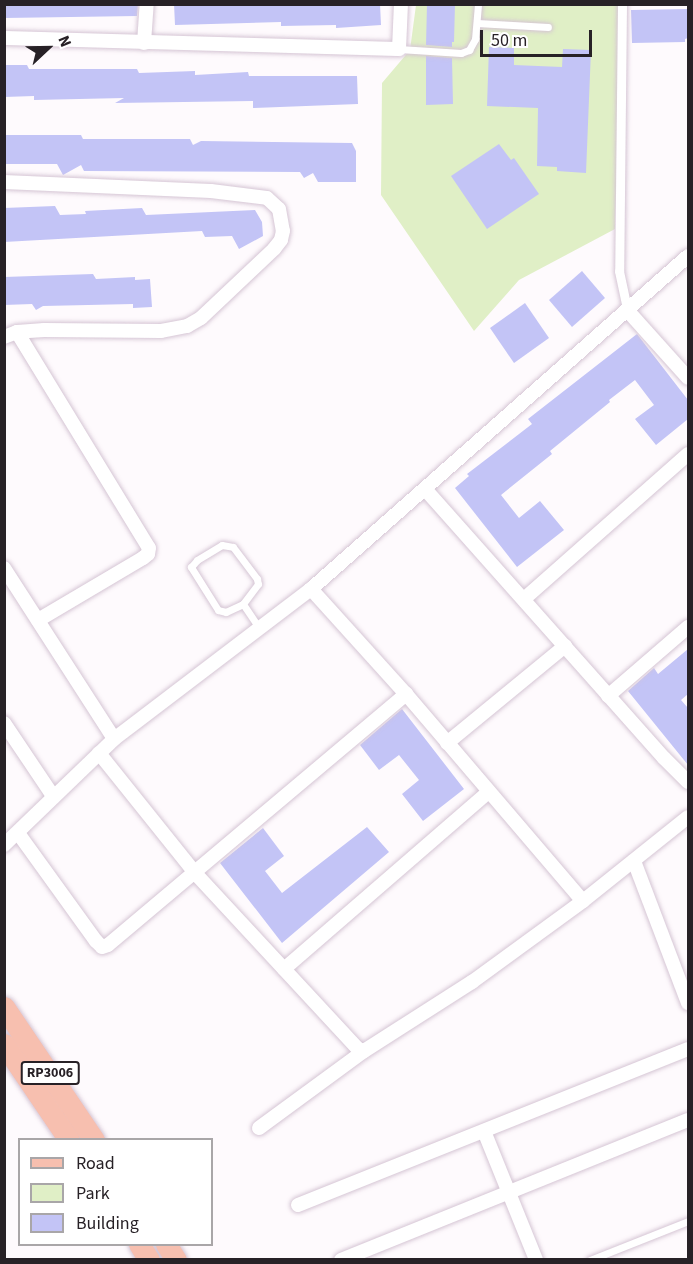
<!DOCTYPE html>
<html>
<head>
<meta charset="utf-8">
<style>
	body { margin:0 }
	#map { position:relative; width:693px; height:1264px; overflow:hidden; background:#fefafd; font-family:"Source Sans 3",sans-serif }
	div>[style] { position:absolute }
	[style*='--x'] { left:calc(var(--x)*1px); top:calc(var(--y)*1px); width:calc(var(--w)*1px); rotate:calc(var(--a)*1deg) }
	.green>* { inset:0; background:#e0efc6 }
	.building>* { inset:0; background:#c3c4f6 }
	.roads { filter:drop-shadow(0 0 2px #d5c5d4) drop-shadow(0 0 2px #d5c5d4) }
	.service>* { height:7px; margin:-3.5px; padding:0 3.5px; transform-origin:3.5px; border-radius:3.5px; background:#fff }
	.pedestrian>* { height:9px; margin:-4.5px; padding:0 4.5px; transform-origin:4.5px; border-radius:4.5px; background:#fff }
	.minor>* { height:14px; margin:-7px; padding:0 7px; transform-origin:7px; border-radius:7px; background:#fff }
	.primary>* { height:21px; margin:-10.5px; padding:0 10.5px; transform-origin:10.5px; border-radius:10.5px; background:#f7bfaf }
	span { translate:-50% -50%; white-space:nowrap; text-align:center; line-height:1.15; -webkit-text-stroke:4.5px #fff; paint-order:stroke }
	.shield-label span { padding:2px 4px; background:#fff; border:2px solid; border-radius:4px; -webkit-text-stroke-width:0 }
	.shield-label { font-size:14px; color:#272126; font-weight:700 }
	.frame { position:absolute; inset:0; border:6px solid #272126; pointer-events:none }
	.legend { position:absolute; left:18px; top:1138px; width:195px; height:108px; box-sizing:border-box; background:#fff; border:2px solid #a9a6a8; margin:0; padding:8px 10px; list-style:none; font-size:18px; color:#272126 }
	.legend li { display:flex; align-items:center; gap:12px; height:30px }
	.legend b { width:30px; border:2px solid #a9a6a8 }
	.north { position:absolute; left:18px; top:18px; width:60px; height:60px; -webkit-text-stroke:4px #fff; paint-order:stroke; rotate:68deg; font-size:16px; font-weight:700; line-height:24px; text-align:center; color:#272126 }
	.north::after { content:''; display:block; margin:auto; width:21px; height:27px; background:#272126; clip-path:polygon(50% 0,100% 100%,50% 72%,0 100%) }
	.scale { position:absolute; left:480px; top:30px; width:112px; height:27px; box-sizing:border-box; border:3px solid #272126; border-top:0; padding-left:8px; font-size:18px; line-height:21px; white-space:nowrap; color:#272126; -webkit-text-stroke:4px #fff; paint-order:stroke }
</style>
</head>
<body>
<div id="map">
	<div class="green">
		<i style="clip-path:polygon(416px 5px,620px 5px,615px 229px,519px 280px,474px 331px,381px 195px,382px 83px,410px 50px)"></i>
	</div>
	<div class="building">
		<i style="clip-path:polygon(4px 4px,138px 4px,137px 16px,4px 18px)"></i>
		<i style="clip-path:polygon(174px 4px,380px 4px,381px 25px,336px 28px,336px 25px,281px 26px,281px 22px,175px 25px)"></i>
		<i style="clip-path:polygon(427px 4px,455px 4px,454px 42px,452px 42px,452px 47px,426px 45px)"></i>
		<i style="clip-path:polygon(688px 9px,688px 38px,685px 39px,685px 42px,632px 43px,631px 10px)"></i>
		<i style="clip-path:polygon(489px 47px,514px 48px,514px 65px,562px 67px,563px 49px,591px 50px,586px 173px,557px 171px,557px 167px,537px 166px,538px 108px,487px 106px)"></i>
		<i style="clip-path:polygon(426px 56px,452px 58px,453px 104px,426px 105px)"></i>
		<i style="clip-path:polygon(4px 65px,27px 65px,29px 69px,137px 69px,139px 73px,195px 71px,195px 75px,248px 72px,249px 76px,357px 76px,358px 104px,253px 108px,253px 101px,115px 103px,124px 98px,34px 100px,34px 96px,4px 97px)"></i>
		<i style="clip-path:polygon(4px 135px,81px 135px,83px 139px,190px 139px,193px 145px,201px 141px,352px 143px,356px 151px,356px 182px,318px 182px,313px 173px,304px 178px,300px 172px,84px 171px,81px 165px,63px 175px,57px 164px,4px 164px)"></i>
		<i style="clip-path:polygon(499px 144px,511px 160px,514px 158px,539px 194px,487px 229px,451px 176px)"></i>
		<i style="clip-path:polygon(55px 206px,60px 215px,86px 214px,85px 211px,142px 208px,146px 215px,255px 210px,262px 222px,263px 236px,239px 249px,232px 236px,205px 237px,202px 231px,4px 242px,4px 208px)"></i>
		<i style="clip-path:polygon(582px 271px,605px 298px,572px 327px,549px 300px)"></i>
		<i style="clip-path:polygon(93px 274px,96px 279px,135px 277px,135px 280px,150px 279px,152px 307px,133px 308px,133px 304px,43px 306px,36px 310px,32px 304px,4px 305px,4px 277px)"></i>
		<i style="clip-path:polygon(525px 303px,549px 338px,514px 363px,490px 328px)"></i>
		<i style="clip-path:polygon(637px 334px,688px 400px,688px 419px,656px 445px,635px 419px,654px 405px,635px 380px,609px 400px,610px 402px,550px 451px,552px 454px,501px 495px,519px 518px,540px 501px,564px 530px,517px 567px,455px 488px,469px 476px,467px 474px,532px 424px,528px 419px)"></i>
		<i style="clip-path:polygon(688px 649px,688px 694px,681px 700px,688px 708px,688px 765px,628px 691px,654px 668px,658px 674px)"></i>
		<i style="clip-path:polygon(402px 709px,464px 789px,423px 821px,402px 794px,419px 780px,399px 755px,379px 770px,360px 745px)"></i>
		<i style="clip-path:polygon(367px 827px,389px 852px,282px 943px,220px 863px,263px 828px,284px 856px,265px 871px,282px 893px)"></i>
	</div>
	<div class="roads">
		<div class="service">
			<i style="--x:477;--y:23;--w:71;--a:3.2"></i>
			<i style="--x:399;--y:49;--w:62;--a:3.7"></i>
			<i style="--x:461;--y:53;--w:9;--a:-21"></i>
			<i style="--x:469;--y:50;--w:13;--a:-61"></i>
			<i style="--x:475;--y:39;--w:35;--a:-85"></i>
			<i style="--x:222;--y:545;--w:11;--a:10"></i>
			<i style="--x:233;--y:547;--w:40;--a:53"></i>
			<i style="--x:257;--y:579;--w:5;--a:79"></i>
			<i style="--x:258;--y:584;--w:25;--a:127"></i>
			<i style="--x:243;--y:604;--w:19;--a:155"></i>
			<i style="--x:226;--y:612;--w:8;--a:-166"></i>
			<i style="--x:218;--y:610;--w:51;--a:-122.1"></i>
			<i style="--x:191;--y:567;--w:9;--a:-49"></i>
			<i style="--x:197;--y:560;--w:29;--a:-31"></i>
			<i style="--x:243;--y:604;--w:30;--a:56"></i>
			<i style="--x:590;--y:1260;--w:105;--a:-21.7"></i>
		</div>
		<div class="pedestrian">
			<i style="--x:622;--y:4;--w:267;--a:90.6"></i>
			<i style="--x:619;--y:271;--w:40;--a:78"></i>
		</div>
		<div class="minor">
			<i style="--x:4;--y:38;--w:395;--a:1.6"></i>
			<i style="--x:399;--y:49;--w:45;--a:-87.5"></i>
			<i style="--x:144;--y:43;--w:39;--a:-86"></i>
			<i style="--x:4;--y:182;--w:207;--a:2.5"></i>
			<i style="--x:211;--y:191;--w:56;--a:7.1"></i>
			<i style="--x:267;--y:198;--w:16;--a:43"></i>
			<i style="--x:279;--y:209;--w:22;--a:80"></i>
			<i style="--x:283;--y:231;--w:9;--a:103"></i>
			<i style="--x:281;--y:240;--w:11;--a:128"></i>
			<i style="--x:274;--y:249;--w:100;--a:136.6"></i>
			<i style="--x:201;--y:318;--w:16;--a:150"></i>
			<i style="--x:187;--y:326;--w:26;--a:169"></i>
			<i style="--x:161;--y:331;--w:117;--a:-179.5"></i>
			<i style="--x:44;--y:330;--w:27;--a:176"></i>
			<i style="--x:17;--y:332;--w:14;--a:159"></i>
			<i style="--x:627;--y:310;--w:91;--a:48.1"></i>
			<i style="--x:17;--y:332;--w:253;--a:58.6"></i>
			<i style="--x:149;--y:548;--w:6;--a:99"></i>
			<i style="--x:148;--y:554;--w:6;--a:141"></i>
			<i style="--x:143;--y:558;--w:122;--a:149.4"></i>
			<i style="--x:425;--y:489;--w:360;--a:48.4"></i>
			<i style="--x:664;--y:758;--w:34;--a:45"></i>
			<i style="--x:4;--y:568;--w:203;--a:57.2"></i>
			<i style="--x:311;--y:589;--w:142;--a:47.9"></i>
			<i style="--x:406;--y:694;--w:272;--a:49.5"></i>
			<i style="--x:524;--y:599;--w:219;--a:-41.5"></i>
			<i style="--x:608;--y:696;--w:106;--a:-40.8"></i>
			<i style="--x:4;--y:723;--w:88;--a:56.1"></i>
			<i style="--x:447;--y:743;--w:153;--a:-39.4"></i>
			<i style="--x:99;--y:753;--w:154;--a:51.3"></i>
			<i style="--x:195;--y:873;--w:240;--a:47.2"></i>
			<i style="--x:358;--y:1049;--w:6;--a:18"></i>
			<i style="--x:18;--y:833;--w:133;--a:54.2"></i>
			<i style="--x:96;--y:941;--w:8;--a:45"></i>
			<i style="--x:102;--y:947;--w:6;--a:-18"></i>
			<i style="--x:108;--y:945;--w:390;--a:-40.1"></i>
			<i style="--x:4;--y:845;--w:153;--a:-43.9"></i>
			<i style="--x:114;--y:739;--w:248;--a:-37.3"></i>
			<i style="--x:311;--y:589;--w:503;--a:-41.45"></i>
			<i style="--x:634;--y:861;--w:152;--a:69.2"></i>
			<i style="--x:284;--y:969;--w:270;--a:-40.9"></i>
			<i style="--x:259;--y:1128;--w:130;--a:-36.3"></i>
			<i style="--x:364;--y:1051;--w:128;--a:-32.6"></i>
			<i style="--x:472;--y:982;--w:137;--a:-36.1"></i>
			<i style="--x:583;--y:901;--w:134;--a:-38.7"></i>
			<i style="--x:484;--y:1131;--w:139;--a:68"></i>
			<i style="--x:298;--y:1205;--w:420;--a:-21.8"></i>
			<i style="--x:341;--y:1260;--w:374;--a:-22"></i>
		</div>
		<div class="primary">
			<i style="--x:4;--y:1007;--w:161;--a:55.9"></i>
			<i style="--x:4;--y:1044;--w:116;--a:55.9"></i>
			<i style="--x:139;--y:1244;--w:19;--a:58"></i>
			<i style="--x:166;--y:1244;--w:19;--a:58"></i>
		</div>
	</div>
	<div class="shield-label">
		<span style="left:50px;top:1073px">RP3006</span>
	</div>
	<div class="frame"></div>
	<ul class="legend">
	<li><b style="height:8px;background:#f7bfaf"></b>Road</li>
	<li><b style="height:16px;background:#e0efc6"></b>Park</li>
	<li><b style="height:16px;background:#c3c4f6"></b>Building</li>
	</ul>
	<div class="north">N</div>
	<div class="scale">50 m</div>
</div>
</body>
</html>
